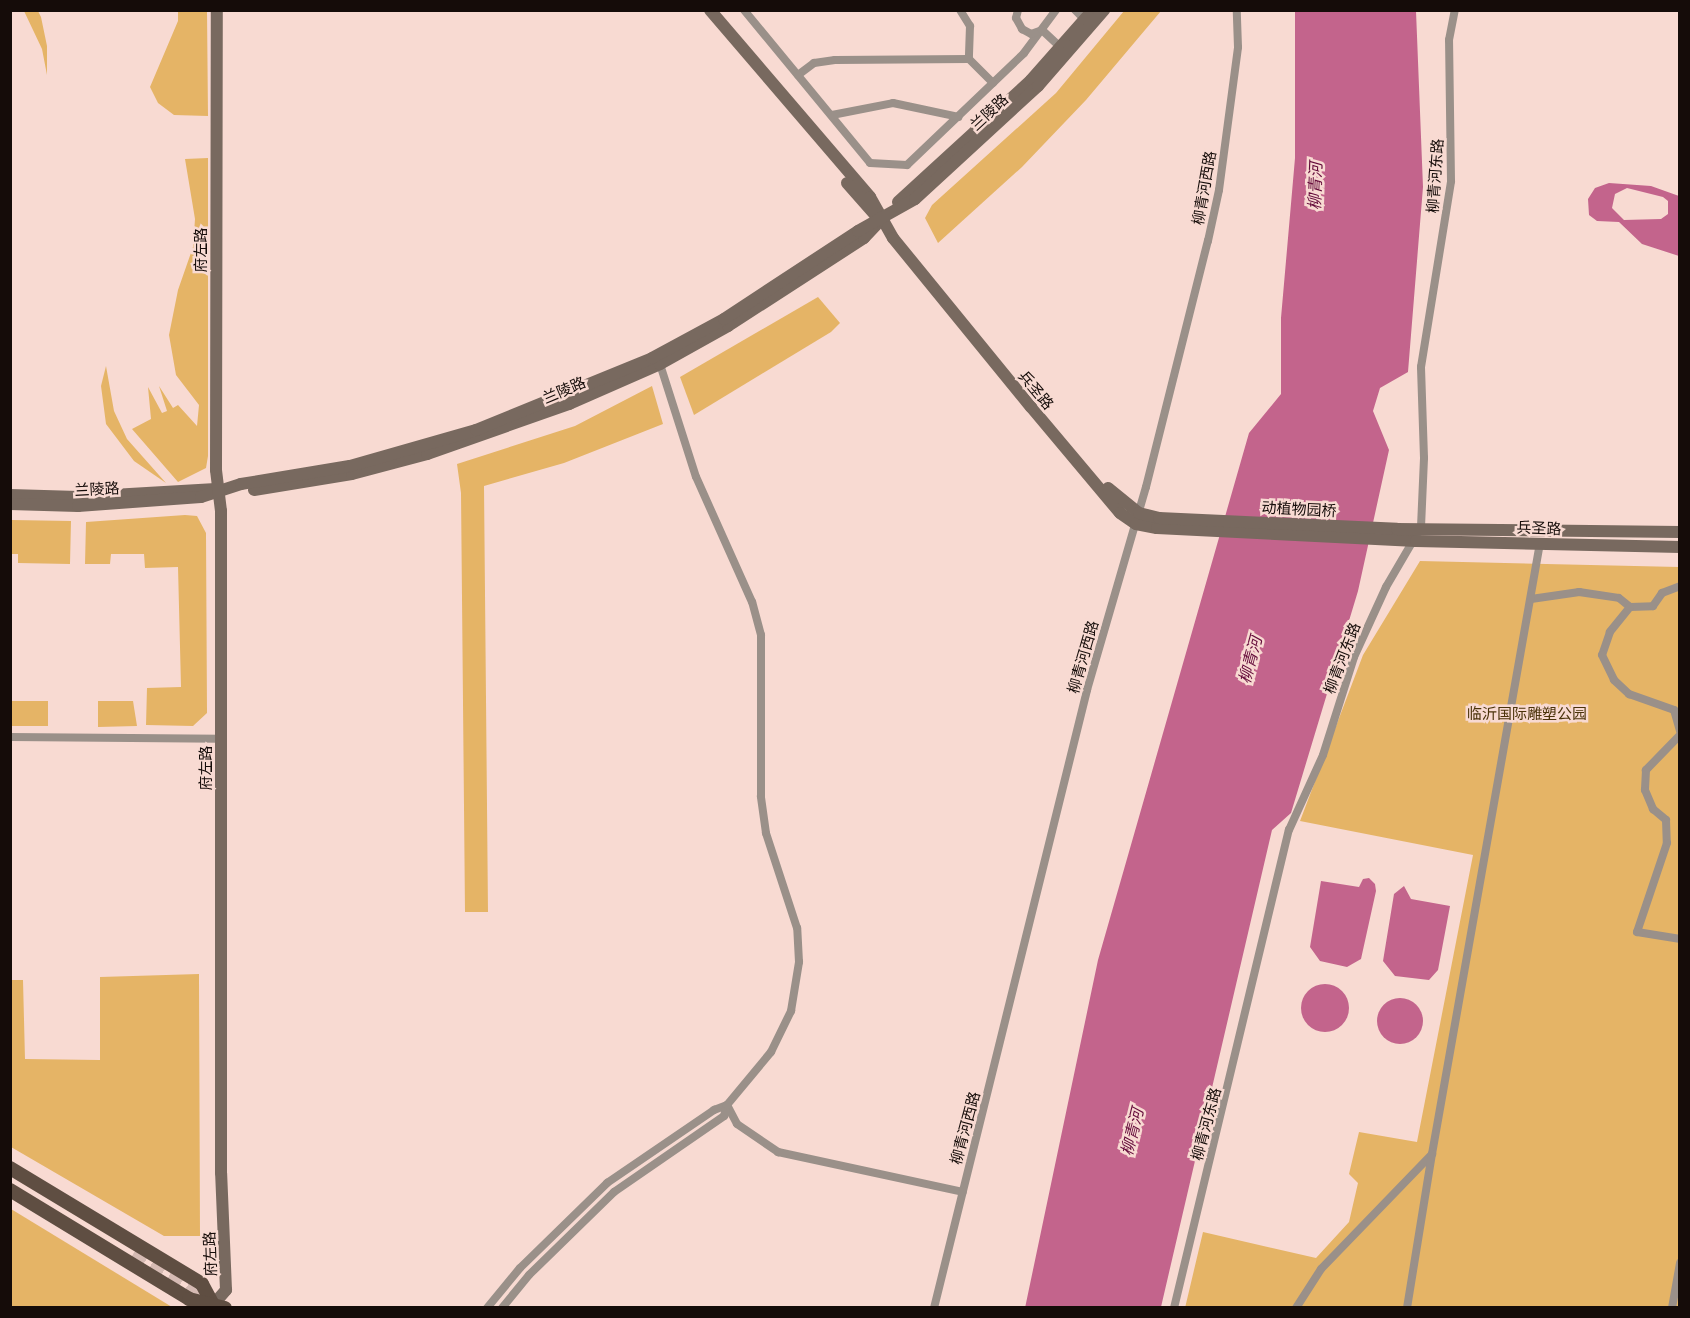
<!DOCTYPE html>
<html>
<head>
<meta charset="utf-8">
<style>
	body { margin:0 }
	#map { position:relative; width:1690px; height:1318px; overflow:hidden; background:#f8dad2; font-family:Poppins,"Noto Sans SC",sans-serif }
	div>[style] { position:absolute }
	[style*='--x'] { left:calc(var(--x)*1px); top:calc(var(--y)*1px); width:calc(var(--w)*1px); rotate:calc(var(--a)*1deg) }
	.green>* { inset:0; background:#e5b466 }
	.water>* { inset:0; background:#c3648c }
	.round { border-radius:50% }
	.primary-tunnel>* { height:14px; margin-top:-7px; transform-origin:0; background:repeating-linear-gradient(90deg,#d6bbb4 0 14px,transparent 0 21px) }
	.street>* { height:8px; margin:-4px; padding:0 4px; transform-origin:4px; border-radius:4px; background:#9a9089 }
	.secondary>* { height:12px; margin:-6px; padding:0 6px; transform-origin:6px; border-radius:6px; background:#78695f }
	.primary>* { height:14px; margin:-7px; padding:0 7px; transform-origin:7px; border-radius:7px; background:#5f4e42 }
	span { translate:-50% -50%; white-space:nowrap; text-align:center; line-height:1.15; -webkit-text-stroke:5px #f8dad2; paint-order:stroke }
	.street-label { font-size:15px; color:#150c09 }
	.park-label { font-size:15px; color:#4a330a }
	.water-label { font-size:16px; color:#630939; font-style:italic }
	.frame { position:absolute; inset:0; border:12px solid #150c09; pointer-events:none }
</style>
</head>
<body>
<div id="map">
	<div class="green">
		<i style="clip-path:polygon(24px 11px,38px 11px,41px 17px,47px 46px,47px 75px,42px 49px)"></i>
		<i style="clip-path:polygon(178px 11px,207px 11px,208px 116px,174px 115px,158px 103px,150px 87px,178px 21px)"></i>
		<i style="clip-path:polygon(1124px 11px,1161px 11px,1086px 100px,1022px 167px,938px 243px,925px 218px,932px 205px,1056px 93px)"></i>
		<i style="clip-path:polygon(208px 158px,208px 456px,206px 468px,178px 482px,132px 429px,151px 419px,148px 387px,162px 413px,167px 411px,159px 386px,173px 408px,178px 405px,197px 426px,199px 405px,176px 375px,169px 335px,178px 290px,193px 247px,195px 219px,185px 159px)"></i>
		<i style="clip-path:polygon(818px 297px,840px 323px,831px 332px,694px 415px,680px 377px)"></i>
		<i style="clip-path:polygon(106px 366px,114px 411px,127px 439px,166px 483px,134px 461px,106px 424px,101px 386px)"></i>
		<i style="clip-path:polygon(652px 386px,663px 424px,564px 463px,484px 486px,488px 912px,465px 912px,461px 493px,457px 464px,575px 426px)"></i>
		<i style="clip-path:polygon(185px 515px,197px 516px,206px 533px,207px 713px,193px 726px,146px 725px,147px 688px,181px 687px,178px 567px,145px 568px,144px 554px,111px 554px,110px 564px,85px 564px,86px 522px)"></i>
		<i style="clip-path:polygon(11px 520px,71px 521px,70px 564px,18px 563px,18px 554px,11px 554px)"></i>
		<i style="clip-path:polygon(1420px 561px,1679px 567px,1679px 1307px,1185px 1308px,1203px 1232px,1316px 1258px,1349px 1222px,1358px 1183px,1349px 1174px,1359px 1132px,1417px 1142px,1473px 855px,1300px 821px,1363px 655px)"></i>
		<i style="clip-path:polygon(10px 701px,48px 701px,48px 726px,11px 726px)"></i>
		<i style="clip-path:polygon(98px 701px,133px 701px,137px 726px,98px 727px)"></i>
		<i style="clip-path:polygon(199px 974px,200px 1236px,164px 1236px,11px 1147px,11px 980px,23px 980px,25px 1059px,100px 1060px,100px 977px)"></i>
		<i style="clip-path:polygon(11px 1209px,172px 1307px,11px 1307px)"></i>
	</div>
	<div class="water">
		<i style="clip-path:polygon(1295px 11px,1416px 11px,1423px 187px,1408px 372px,1380px 388px,1373px 411px,1389px 450px,1358px 591px,1291px 813px,1272px 830px,1161px 1307px,1025px 1308px,1098px 960px,1249px 433px,1281px 394px,1281px 318px,1295px 158px)"></i>
		<i style="clip-path:polygon(evenodd,1609px 183px,1651px 186px,1679px 196px,1679px 256px,1642px 244px,1619px 222px,1597px 221px,1589px 215px,1588px 199px,1595px 188px,1609px 183px,1627px 188px,1663px 197px,1668px 201px,1668px 214px,1661px 219px,1624px 220px,1612px 208px,1615px 194px,1627px 188px)"></i>
		<i style="clip-path:polygon(1369px 878px,1375px 884px,1376px 891px,1361px 959px,1347px 967px,1320px 961px,1310px 947px,1321px 881px,1359px 887px,1363px 879px)"></i>
		<i style="clip-path:polygon(1404px 886px,1411px 899px,1450px 906px,1438px 970px,1429px 980px,1395px 976px,1383px 961px,1394px 894px)"></i>
		<i class="round" style="left:1301px;top:984px;width:48px;height:48px"></i>
		<i class="round" style="left:1377px;top:998px;width:46px;height:46px"></i>
	</div>
	<div class="primary-tunnel">
		<i style="--x:135;--y:1251;--w:92;--a:32.1"></i>
	</div>
	<div class="street">
		<i style="--x:744;--y:10;--w:198;--a:50.5"></i>
		<i style="--x:870;--y:163;--w:37;--a:3"></i>
		<i style="--x:907;--y:165;--w:162;--a:-43.7"></i>
		<i style="--x:1024;--y:53;--w:54;--a:-53.3"></i>
		<i style="--x:960;--y:10;--w:19;--a:58"></i>
		<i style="--x:970;--y:26;--w:33;--a:92"></i>
		<i style="--x:969;--y:59;--w:34;--a:45"></i>
		<i style="--x:1018;--y:10;--w:8;--a:104"></i>
		<i style="--x:1016;--y:18;--w:13;--a:61"></i>
		<i style="--x:1022;--y:29;--w:10;--a:29"></i>
		<i style="--x:1031;--y:34;--w:12;--a:-20"></i>
		<i style="--x:1042;--y:30;--w:26;--a:43"></i>
		<i style="--x:1075;--y:10;--w:14;--a:45"></i>
		<i style="--x:798;--y:75;--w:20;--a:-37"></i>
		<i style="--x:814;--y:63;--w:21;--a:-8"></i>
		<i style="--x:835;--y:60;--w:134;--a:-0.4"></i>
		<i style="--x:832;--y:115;--w:62;--a:-11.1"></i>
		<i style="--x:893;--y:103;--w:67;--a:12"></i>
		<i style="--x:1531;--y:599;--w:49;--a:-8.3"></i>
		<i style="--x:1579;--y:592;--w:40;--a:8.5"></i>
		<i style="--x:1619;--y:598;--w:14;--a:39"></i>
		<i style="--x:1630;--y:607;--w:23;--a:-2"></i>
		<i style="--x:1653;--y:606;--w:16;--a:-55"></i>
		<i style="--x:1662;--y:593;--w:19;--a:-21"></i>
		<i style="--x:1630;--y:607;--w:32;--a:129"></i>
		<i style="--x:1610;--y:632;--w:24;--a:109"></i>
		<i style="--x:1602;--y:655;--w:28;--a:64"></i>
		<i style="--x:1614;--y:680;--w:21;--a:43"></i>
		<i style="--x:1629;--y:694;--w:48;--a:19.6"></i>
		<i style="--x:1674;--y:710;--w:22;--a:74"></i>
		<i style="--x:1680;--y:735;--w:49;--a:134.2"></i>
		<i style="--x:1646;--y:770;--w:20;--a:93"></i>
		<i style="--x:1645;--y:790;--w:21;--a:67"></i>
		<i style="--x:1653;--y:809;--w:17;--a:40"></i>
		<i style="--x:1666;--y:820;--w:23;--a:88"></i>
		<i style="--x:1667;--y:843;--w:94;--a:108.6"></i>
		<i style="--x:1637;--y:932;--w:44;--a:9.2"></i>
		<i style="--x:10;--y:737;--w:211;--a:0.5"></i>
		<i style="--x:727;--y:1105;--w:21;--a:62"></i>
		<i style="--x:737;--y:1124;--w:50;--a:34.3"></i>
		<i style="--x:778;--y:1152;--w:189;--a:12.2"></i>
		<i style="--x:487;--y:1308;--w:52;--a:-50.5"></i>
		<i style="--x:520;--y:1268;--w:122;--a:-44.3"></i>
		<i style="--x:607;--y:1183;--w:130;--a:-34.3"></i>
		<i style="--x:714;--y:1110;--w:14;--a:-21"></i>
		<i style="--x:502;--y:1308;--w:43;--a:-50.7"></i>
		<i style="--x:529;--y:1275;--w:119;--a:-44.3"></i>
		<i style="--x:614;--y:1192;--w:134;--a:-34.6"></i>
		<i style="--x:724;--y:1116;--w:11;--a:-75"></i>
		<i style="--x:727;--y:1105;--w:69;--a:-50.3"></i>
		<i style="--x:771;--y:1052;--w:46;--a:-64"></i>
		<i style="--x:791;--y:1011;--w:50;--a:-80.7"></i>
		<i style="--x:799;--y:962;--w:34;--a:-93"></i>
		<i style="--x:797;--y:928;--w:100;--a:-108.1"></i>
		<i style="--x:766;--y:833;--w:37;--a:-98"></i>
		<i style="--x:761;--y:796;--w:161;--a:-90"></i>
		<i style="--x:761;--y:635;--w:34;--a:-105"></i>
		<i style="--x:752;--y:602;--w:137;--a:-114.1"></i>
		<i style="--x:696;--y:477;--w:119;--a:-107.7"></i>
		<i style="--x:934;--y:1308;--w:637;--a:-76.09"></i>
		<i style="--x:1087;--y:690;--w:211;--a:-73.8"></i>
		<i style="--x:1146;--y:487;--w:254;--a:-75.9"></i>
		<i style="--x:1208;--y:241;--w:52;--a:-77.8"></i>
		<i style="--x:1219;--y:190;--w:144;--a:-82.4"></i>
		<i style="--x:1238;--y:47;--w:37;--a:-92"></i>
		<i style="--x:1174;--y:1308;--w:492;--a:-76.5"></i>
		<i style="--x:1289;--y:830;--w:82;--a:-65.6"></i>
		<i style="--x:1323;--y:755;--w:103;--a:-72.4"></i>
		<i style="--x:1354;--y:657;--w:77;--a:-65.4"></i>
		<i style="--x:1386;--y:587;--w:69;--a:-59.7"></i>
		<i style="--x:1421;--y:527;--w:69;--a:-87.5"></i>
		<i style="--x:1424;--y:458;--w:91;--a:-91.9"></i>
		<i style="--x:1421;--y:367;--w:188;--a:-80.8"></i>
		<i style="--x:1451;--y:181;--w:141;--a:-90.8"></i>
		<i style="--x:1449;--y:40;--w:31;--a:-79"></i>
		<i style="--x:1296;--y:1308;--w:46;--a:-57.3"></i>
		<i style="--x:1321;--y:1269;--w:160;--a:-46"></i>
		<i style="--x:1432;--y:1154;--w:620;--a:-79.98"></i>
		<i style="--x:1407;--y:1308;--w:156;--a:-80.8"></i>
		<i style="--x:1672;--y:1308;--w:46;--a:-79.9"></i>
	</div>
	<div class="secondary">
		<i style="--x:710;--y:10;--w:246;--a:49.4"></i>
		<i style="--x:870;--y:197;--w:47;--a:60.7"></i>
		<i style="--x:893;--y:238;--w:218;--a:50.8"></i>
		<i style="--x:1031;--y:407;--w:138;--a:50"></i>
		<i style="--x:1120;--y:513;--w:19;--a:35"></i>
		<i style="--x:1136;--y:524;--w:21;--a:11"></i>
		<i style="--x:1157;--y:528;--w:259;--a:2.9"></i>
		<i style="--x:1416;--y:541;--w:264;--a:1.3"></i>
		<i style="--x:847;--y:183;--w:45;--a:48.6"></i>
		<i style="--x:898;--y:202;--w:180;--a:-42.5"></i>
		<i style="--x:1031;--y:80;--w:94;--a:-48.5"></i>
		<i style="--x:1108;--y:488;--w:40;--a:39"></i>
		<i style="--x:1139;--y:513;--w:21;--a:14"></i>
		<i style="--x:1159;--y:518;--w:238;--a:2.6"></i>
		<i style="--x:1397;--y:529;--w:283;--a:0.6"></i>
		<i style="--x:254;--y:490;--w:99;--a:-9.3"></i>
		<i style="--x:352;--y:474;--w:78;--a:-14.9"></i>
		<i style="--x:427;--y:454;--w:151;--a:-19.4"></i>
		<i style="--x:569;--y:404;--w:99;--a:-23.7"></i>
		<i style="--x:660;--y:364;--w:78;--a:-29.2"></i>
		<i style="--x:728;--y:326;--w:162;--a:-32.9"></i>
		<i style="--x:864;--y:238;--w:18;--a:-47"></i>
		<i style="--x:10;--y:495;--w:68;--a:1.7"></i>
		<i style="--x:78;--y:497;--w:138;--a:-3.3"></i>
		<i style="--x:10;--y:504;--w:68;--a:1.7"></i>
		<i style="--x:78;--y:506;--w:123;--a:-4.2"></i>
		<i style="--x:201;--y:497;--w:42;--a:-18"></i>
		<i style="--x:241;--y:484;--w:110;--a:-9.4"></i>
		<i style="--x:350;--y:466;--w:131;--a:-15.9"></i>
		<i style="--x:476;--y:430;--w:190;--a:-22.2"></i>
		<i style="--x:652;--y:358;--w:82;--a:-28.4"></i>
		<i style="--x:724;--y:319;--w:160;--a:-33.3"></i>
		<i style="--x:858;--y:231;--w:65;--a:-29.3"></i>
		<i style="--x:915;--y:199;--w:167;--a:-42.6"></i>
		<i style="--x:1038;--y:86;--w:101;--a:-49"></i>
		<i style="--x:213;--y:1305;--w:20;--a:-49"></i>
		<i style="--x:226;--y:1290;--w:117;--a:-92.4"></i>
		<i style="--x:221;--y:1173;--w:662;--a:-90"></i>
		<i style="--x:221;--y:511;--w:41;--a:-97"></i>
		<i style="--x:216;--y:470;--w:460;--a:-89.9"></i>
	</div>
	<div class="primary">
		<i style="--x:10;--y:1168;--w:224;--a:31.1"></i>
		<i style="--x:202;--y:1284;--w:27;--a:62"></i>
		<i style="--x:10;--y:1190;--w:210;--a:31.3"></i>
		<i style="--x:189;--y:1299;--w:37;--a:14"></i>
	</div>
	<div class="street-label">
		<span style="left:989px;top:112px;rotate:-43deg">兰陵路</span>
		<span style="left:1435px;top:176px;rotate:-86deg">柳青河东路</span>
		<span style="left:1204px;top:188px;rotate:-80deg">柳青河西路</span>
		<span style="left:201px;top:250px;rotate:-90deg">府左路</span>
		<span style="left:564px;top:390px;rotate:-23deg">兰陵路</span>
		<span style="left:1036px;top:390px;rotate:50deg">兵圣路</span>
		<span style="left:97px;top:489px;rotate:-3deg">兰陵路</span>
		<span style="left:1299px;top:509px;rotate:3deg">动植物园桥</span>
		<span style="left:1539px;top:528px;rotate:2deg">兵圣路</span>
		<span style="left:1083px;top:657px;rotate:-74deg">柳青河西路</span>
		<span style="left:1342px;top:658px;rotate:-69deg">柳青河东路</span>
		<span style="left:206px;top:768px;rotate:-90deg">府左路</span>
		<span style="left:1206px;top:1124px;rotate:-75deg">柳青河东路</span>
		<span style="left:965px;top:1128px;rotate:-75deg">柳青河西路</span>
		<span style="left:210px;top:1254px;rotate:-92deg">府左路</span>
	</div>
	<div class="park-label">
		<span style="left:1527px;top:714px">临沂国际雕塑公园</span>
	</div>
	<div class="water-label">
		<span style="left:1316px;top:186px;rotate:-88deg">柳青河</span>
		<span style="left:1251px;top:660px;rotate:-75deg">柳青河</span>
		<span style="left:1133px;top:1132px;rotate:-76deg">柳青河</span>
	</div>
	<div class="frame"></div>
</div>
</body>
</html>
